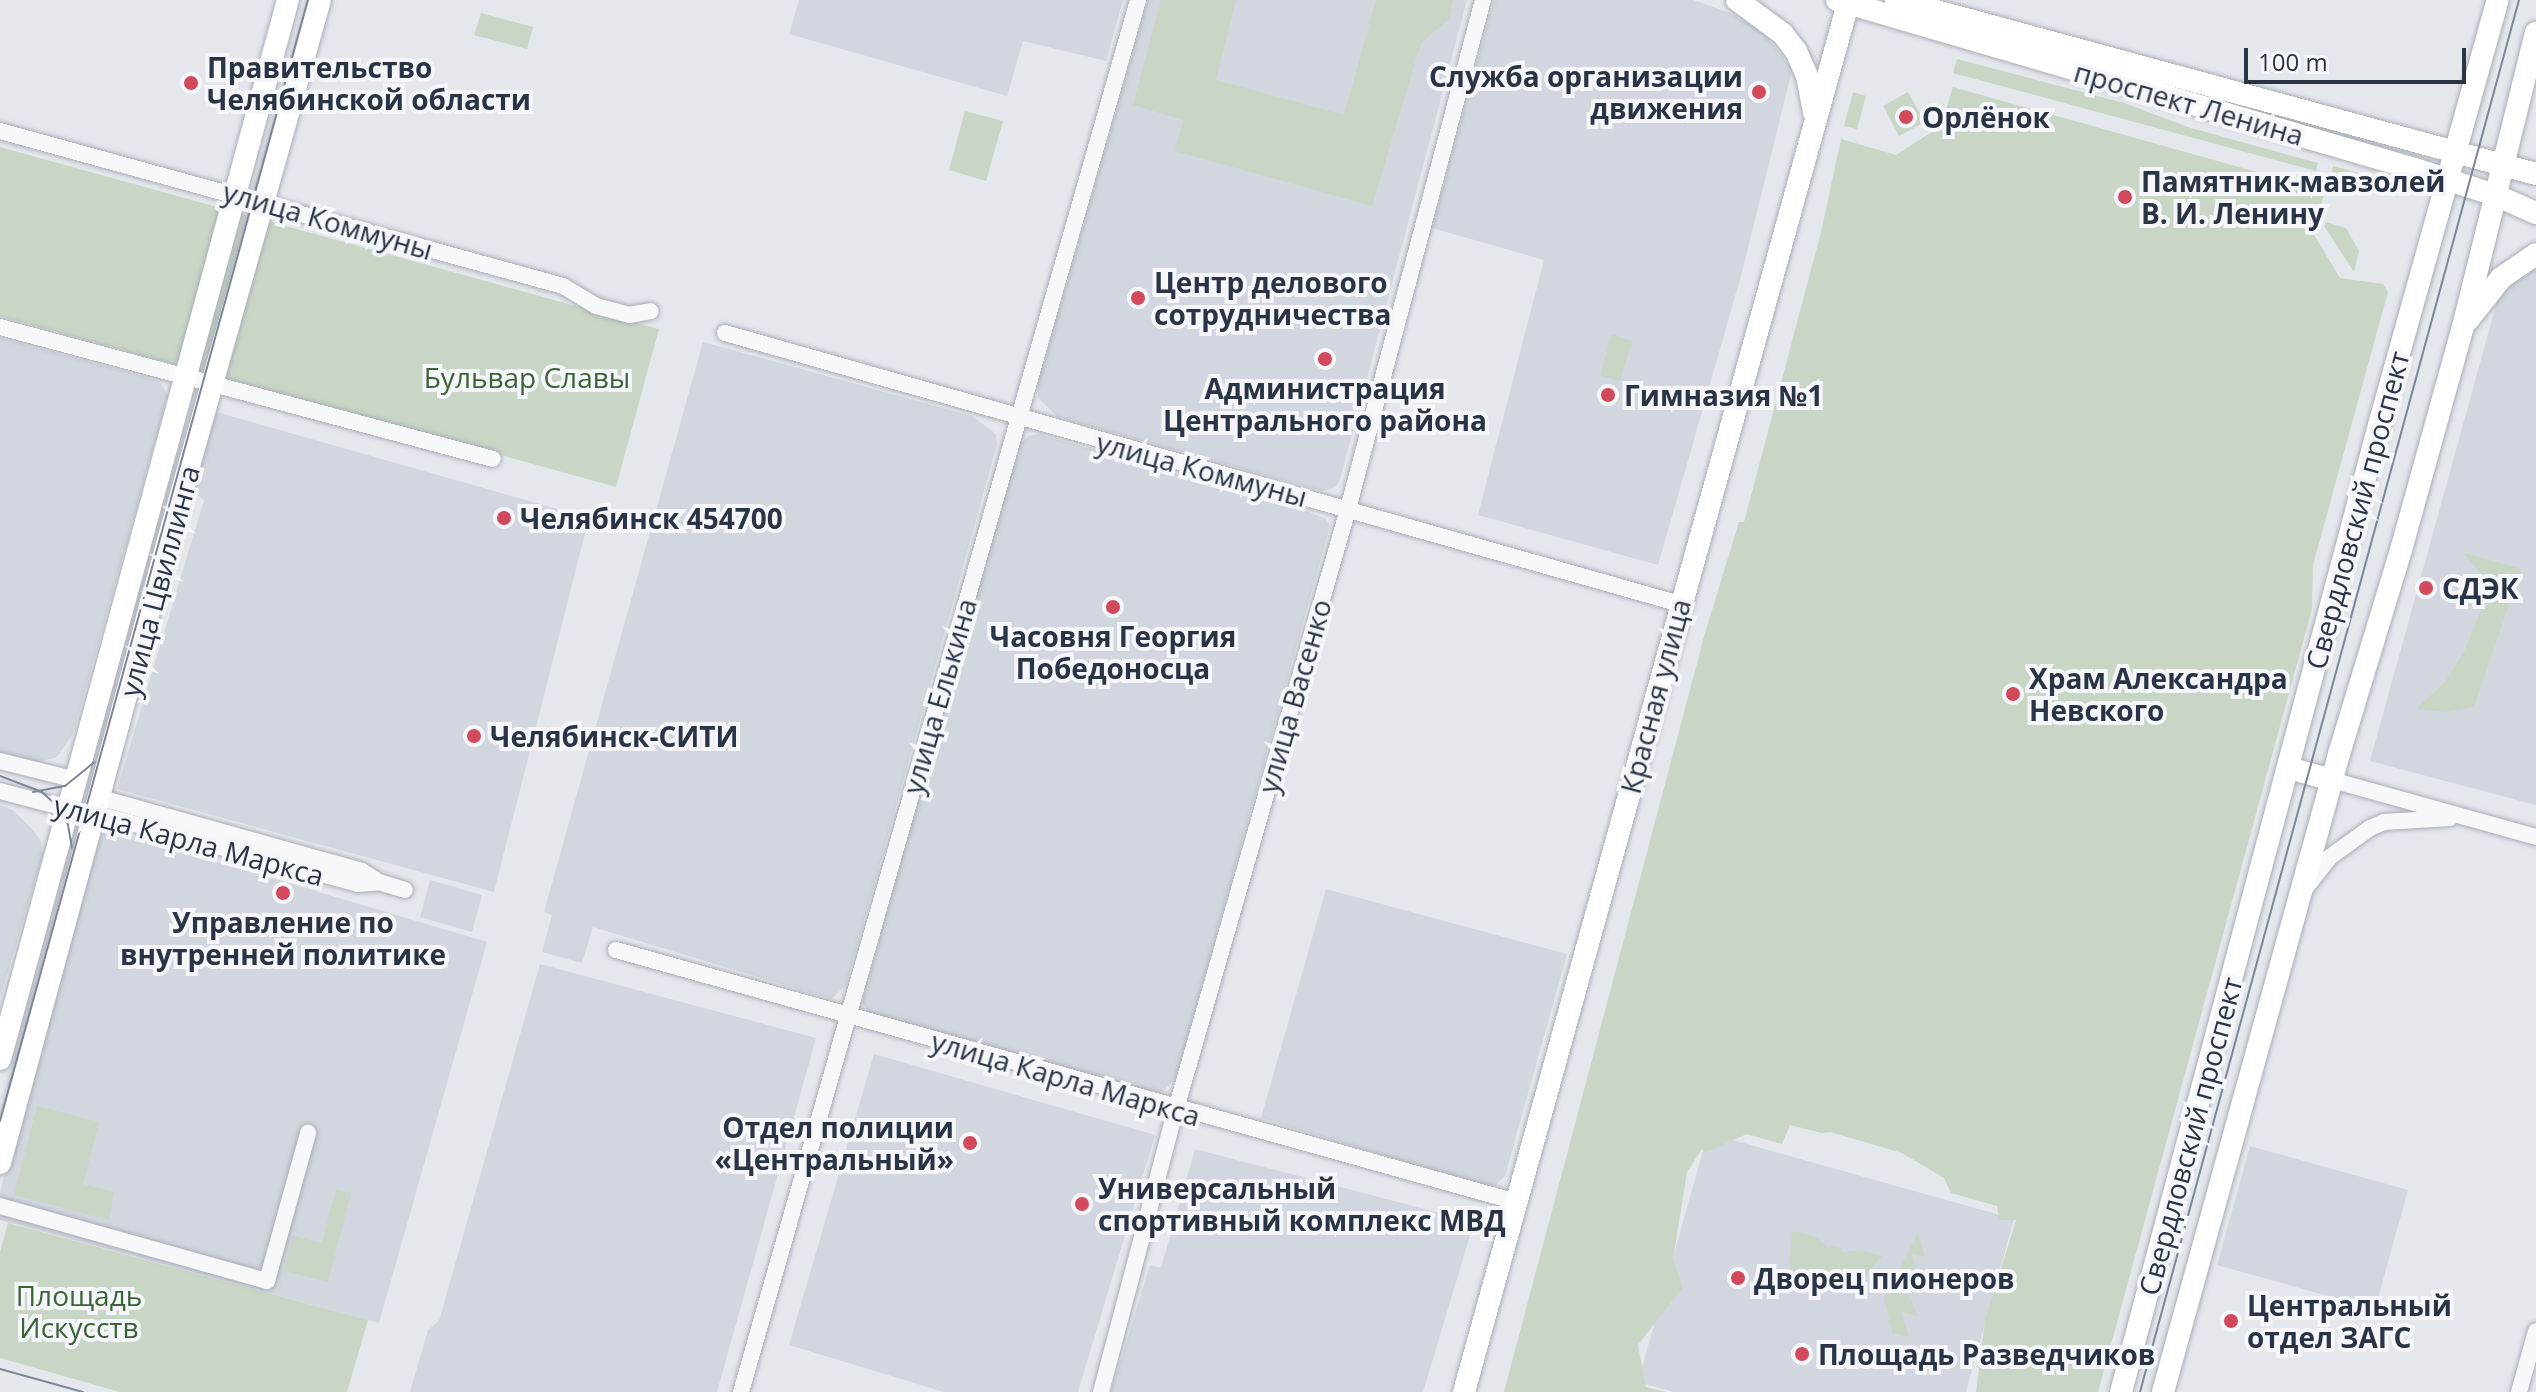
<!DOCTYPE html>
<html>
<head>
<meta charset="utf-8">
<style>
	body { margin:0 }
	#map { position:relative; width:2536px; height:1392px; overflow:hidden; background:#e4e7ec; font-family:"Open Sans",sans-serif }
	div>[style] { position:absolute }
	[style*='--x'] { left:calc(var(--x)*1px); top:calc(var(--y)*1px); width:calc(var(--w)*1px); rotate:calc(var(--a)*1deg) }
	.built>* { inset:0; background:#d2d6de }
	.green>* { inset:0; background:#c9d6c5 }
	.roads { filter:drop-shadow(0 0 2px #a9aeb7) drop-shadow(0 0 2px #a9aeb7) }
	.minor>* { height:16px; margin:-8px; padding:0 8px; transform-origin:8px; border-radius:8px; background:#f7f8fa }
	.major>* { height:22px; margin:-11px; padding:0 11px; transform-origin:11px; border-radius:11px; background:#fff }
	.tram>* { height:2px; margin:-1px; padding:0 1px; transform-origin:1px; border-radius:1px; background:#7d8696 }
	.dots>* { width:22px; height:22px; translate:-50% -50%; box-sizing:border-box; border:4px solid #f4f6f9; border-radius:50% }
	span { translate:-50% -50%; white-space:nowrap; text-align:center; line-height:1.15; -webkit-text-stroke:8px #f4f6f9; paint-order:stroke }
	.poi-label { font-size:28px; color:#2b3445; font-weight:700 }
	.left { translate:0 -50%; text-align:left }
	.right { translate:-100% -50%; text-align:right }
	.street-label { font-size:28px; color:#2b3445 }
	.park-label { font-size:28px; color:#3f6138 }
	.scale { position:absolute; left:2244px; top:48px; width:222px; height:36px; box-sizing:border-box; border:4px solid #2b3445; border-top:0; padding-left:10px; font-size:24px; line-height:28px; white-space:nowrap; color:#2b3445; -webkit-text-stroke:6px #f4f6f9; paint-order:stroke }
</style>
</head>
<body>
<div id="map">
	<div class="built">
		<i style="clip-path:polygon(799px 0,1123px 0,1106px 61px,1023px 41px,1007px 96px,789px 34px)"></i>
		<i style="clip-path:polygon(1148px 0,1467px 0,1341px 476px,1337px 485px,1331px 489px,1322px 491px,1058px 417px,1038px 398px,1038px 385px)"></i>
		<i style="clip-path:polygon(1494px 0,1693px 0,1730px 13px,1765px 33px,1792px 70px,1741px 276px,1658px 565px,1478px 515px,1544px 260px,1432px 228px)"></i>
		<i style="clip-path:polygon(2536px 266px,2536px 805px,2370px 761px,2498px 298px,2508px 284px)"></i>
		<i style="clip-path:polygon(0 338px,159px 381px,168px 395px,73px 734px,57px 757px,32px 764px,0 755px)"></i>
		<i style="clip-path:polygon(703px 342px,972px 416px,996px 434px,997px 445px,846px 985px,831px 999px,593px 927px,582px 963px,542px 952px,552px 915px,544px 912px)"></i>
		<i style="clip-path:polygon(216px 412px,589px 518px,494px 892px,117px 789px,204px 500px,193px 492px)"></i>
		<i style="clip-path:polygon(1039px 434px,1304px 510px,1326px 519px,1330px 526px,1176px 1078px,1160px 1094px,870px 1014px,862px 1003px,1014px 449px,1029px 436px)"></i>
		<i style="clip-path:polygon(0 805px,14px 811px,33px 830px,40px 839px,43px 854px,0 999px)"></i>
		<i style="clip-path:polygon(107px 829px,487px 942px,379px 1323px,0 1220px,0 1192px,96px 842px)"></i>
		<i style="clip-path:polygon(430px 880px,482px 895px,472px 932px,420px 917px)"></i>
		<i style="clip-path:polygon(1326px 889px,1567px 954px,1505px 1176px,1495px 1185px,1485px 1186px,1261px 1118px)"></i>
		<i style="clip-path:polygon(540px 964px,816px 1038px,717px 1392px,410px 1392px,428px 1330px,439px 1321px)"></i>
		<i style="clip-path:polygon(874px 1054px,1155px 1135px,1078px 1392px,944px 1392px,789px 1345px)"></i>
		<i style="clip-path:polygon(1708px 1133px,2014px 1219px,1966px 1392px,1674px 1392px,1638px 1382px)"></i>
		<i style="clip-path:polygon(2250px 1146px,2408px 1190px,2375px 1309px,2217px 1265px)"></i>
		<i style="clip-path:polygon(1195px 1149px,1474px 1222px,1423px 1392px,1111px 1392px,1150px 1265px,1161px 1268px)"></i>
	</div>
	<div class="green">
		<i style="clip-path:polygon(1161px 0,1236px 0,1216px 80px,1344px 115px,1376px 0,1453px 0,1449px 19px,1421px 43px,1372px 206px,1175px 151px,1183px 120px,1133px 105px)"></i>
		<i style="clip-path:polygon(481px 13px,533px 27px,527px 49px,474px 35px)"></i>
		<i style="clip-path:polygon(1957px 59px,2124px 103px,2191px 128px,2318px 163px,2316px 171px,1953px 73px)"></i>
		<i style="clip-path:polygon(1953px 87px,2325px 191px,2313px 233px,2340px 278px,2383px 284px,2388px 292px,2313px 565px,2312px 609px,2098px 1392px,1976px 1392px,1985px 1320px,2016px 1220px,1999px 1220px,1997px 1206px,1951px 1193px,1944px 1178px,1902px 1153px,1830px 1132px,1822px 1133px,1790px 1125px,1782px 1144px,1747px 1134px,1706px 1152px,1702px 1149px,1687px 1172px,1673px 1259px,1683px 1287px,1638px 1345px,1646px 1387px,1666px 1392px,1504px 1392px,1705px 633px,1739px 522px,1744px 522px,1821px 232px,1841px 139px,1896px 155px,1941px 126px)"></i>
		<i style="clip-path:polygon(1853px 92px,1866px 96px,1857px 129px,1844px 126px)"></i>
		<i style="clip-path:polygon(1908px 92px,1925px 122px,1899px 136px,1883px 106px)"></i>
		<i style="clip-path:polygon(965px 111px,1003px 121px,986px 181px,949px 170px)"></i>
		<i style="clip-path:polygon(0 147px,659px 329px,616px 487px,0 316px)"></i>
		<i style="clip-path:polygon(2333px 166px,2396px 183px,2393px 193px,2331px 176px)"></i>
		<i style="clip-path:polygon(2326px 222px,2346px 228px,2359px 251px,2354px 272px,2324px 226px)"></i>
		<i style="clip-path:polygon(1612px 334px,1632px 341px,1620px 381px,1600px 375px)"></i>
		<i style="clip-path:polygon(2462px 552px,2521px 569px,2474px 707px,2447px 712px,2416px 709px,2445px 682px,2464px 652px,2491px 585px)"></i>
		<i style="clip-path:polygon(37px 1106px,99px 1122px,83px 1184px,115px 1192px,108px 1220px,14px 1195px)"></i>
		<i style="clip-path:polygon(336px 1189px,351px 1193px,328px 1282px,284px 1271px,293px 1236px,322px 1243px)"></i>
		<i style="clip-path:polygon(8px 1223px,368px 1320px,347px 1392px,120px 1392px,0 1358px,0 1252px)"></i>
		<i style="clip-path:polygon(1792px 1231px,1816px 1237px,1829px 1248px,1831px 1245px,1842px 1248px,1843px 1252px,1859px 1250px,1882px 1256px,1854px 1289px,1796px 1275px,1789px 1265px)"></i>
		<i style="clip-path:polygon(1918px 1232px,1925px 1257px,1912px 1254px,1919px 1283px,1904px 1279px,1917px 1316px,1901px 1312px,1909px 1337px,1893px 1334px,1884px 1300px)"></i>
	</div>
	<div class="roads">
		<div class="minor">
			<i style="--x:0;--y:131;--w:584;--a:15.39"></i>
			<i style="--x:563;--y:286;--w:39;--a:31"></i>
			<i style="--x:596;--y:306;--w:34;--a:15"></i>
			<i style="--x:629;--y:315;--w:22;--a:-10"></i>
			<i style="--x:0;--y:327;--w:510;--a:14.99"></i>
			<i style="--x:725;--y:333;--w:993;--a:15.84"></i>
			<i style="--x:0;--y:761;--w:78;--a:14"></i>
			<i style="--x:2332;--y:780;--w:212;--a:15.6"></i>
			<i style="--x:0;--y:791;--w:70;--a:14.8"></i>
			<i style="--x:101;--y:798;--w:271;--a:15.6"></i>
			<i style="--x:362;--y:871;--w:20;--a:33"></i>
			<i style="--x:379;--y:882;--w:27;--a:17"></i>
			<i style="--x:97;--y:814;--w:270;--a:15"></i>
			<i style="--x:358;--y:884;--w:21;--a:-5"></i>
			<i style="--x:2304;--y:890;--w:42;--a:-51.8"></i>
			<i style="--x:2330;--y:857;--w:49;--a:-35.9"></i>
			<i style="--x:2370;--y:828;--w:15;--a:-23"></i>
			<i style="--x:2384;--y:822;--w:66;--a:-3.5"></i>
			<i style="--x:616;--y:950;--w:936;--a:15.63"></i>
			<i style="--x:0;--y:1206;--w:277;--a:15.7"></i>
			<i style="--x:267;--y:1281;--w:154;--a:-74.5"></i>
			<i style="--x:741;--y:1392;--w:1448;--a:-74.08"></i>
			<i style="--x:1101;--y:1392;--w:293;--a:-75.2"></i>
			<i style="--x:1176;--y:1109;--w:624;--a:-74"></i>
			<i style="--x:1348;--y:509;--w:527;--a:-75.15"></i>
			<i style="--x:2519;--y:1392;--w:63;--a:-74.4"></i>
		</div>
		<div class="major">
			<i style="--x:1737;--y:0;--w:57;--a:36.5"></i>
			<i style="--x:1783;--y:34;--w:21;--a:53"></i>
			<i style="--x:1796;--y:51;--w:27;--a:66"></i>
			<i style="--x:1807;--y:76;--w:37;--a:79"></i>
			<i style="--x:1837;--y:0;--w:602;--a:16.3"></i>
			<i style="--x:2415;--y:169;--w:84;--a:18"></i>
			<i style="--x:2495;--y:195;--w:45;--a:23.7"></i>
			<i style="--x:1896;--y:0;--w:663;--a:15.21"></i>
			<i style="--x:2468;--y:320;--w:53;--a:-51.8"></i>
			<i style="--x:2501;--y:278;--w:42;--a:-34.4"></i>
			<i style="--x:2289;--y:768;--w:45;--a:15.6"></i>
			<i style="--x:0;--y:1059;--w:1097;--a:-74.79"></i>
			<i style="--x:0;--y:1163;--w:641;--a:-74.9"></i>
			<i style="--x:167;--y:544;--w:565;--a:-74.29"></i>
			<i style="--x:1464;--y:1392;--w:1444;--a:-74.54"></i>
			<i style="--x:2121;--y:1392;--w:1001;--a:-75.06"></i>
			<i style="--x:2379;--y:425;--w:441;--a:-74.4"></i>
			<i style="--x:2163;--y:1392;--w:662;--a:-74.58"></i>
			<i style="--x:2339;--y:754;--w:213;--a:-73.1"></i>
			<i style="--x:2401;--y:550;--w:231;--a:-74.5"></i>
			<i style="--x:2463;--y:327;--w:303;--a:-76.1"></i>
		</div>
	</div>
	<div class="tram">
		<i style="--x:0;--y:776;--w:45;--a:20.9"></i>
		<i style="--x:42;--y:792;--w:25;--a:43"></i>
		<i style="--x:60;--y:809;--w:18;--a:63"></i>
		<i style="--x:68;--y:825;--w:23;--a:80"></i>
		<i style="--x:33;--y:792;--w:33;--a:-11"></i>
		<i style="--x:65;--y:786;--w:38;--a:-39"></i>
		<i style="--x:0;--y:1121;--w:1163;--a:-74.64"></i>
		<i style="--x:0;--y:1369;--w:86;--a:15.5"></i>
		<i style="--x:2140;--y:1392;--w:1443;--a:-74.77"></i>
	</div>
	<div class="dots">
		<i style="left:191px;top:83px;background:#d1495b"></i>
		<i style="left:1759px;top:92px;background:#d1495b"></i>
		<i style="left:1906px;top:117px;background:#d1495b"></i>
		<i style="left:2125px;top:197px;background:#d1495b"></i>
		<i style="left:1138px;top:298px;background:#d1495b"></i>
		<i style="left:1325px;top:359px;background:#d1495b"></i>
		<i style="left:1608px;top:395px;background:#d1495b"></i>
		<i style="left:504px;top:518px;background:#d1495b"></i>
		<i style="left:2426px;top:588px;background:#d1495b"></i>
		<i style="left:1113px;top:607px;background:#d1495b"></i>
		<i style="left:2013px;top:694px;background:#d1495b"></i>
		<i style="left:474px;top:736px;background:#d1495b"></i>
		<i style="left:283px;top:893px;background:#d1495b"></i>
		<i style="left:970px;top:1143px;background:#d1495b"></i>
		<i style="left:1082px;top:1204px;background:#d1495b"></i>
		<i style="left:1738px;top:1278px;background:#d1495b"></i>
		<i style="left:2231px;top:1321px;background:#d1495b"></i>
		<i style="left:1802px;top:1354px;background:#d1495b"></i>
	</div>
	<div class="poi-label">
		<span class="left" style="left:207px;top:83px">Правительство<br>Челябинской области</span>
		<span class="right" style="left:1743px;top:92px">Служба организации<br>движения</span>
		<span class="left" style="left:1922px;top:117px">Орлёнок</span>
		<span class="left" style="left:2141px;top:197px">Памятник-мавзолей<br>В. И. Ленину</span>
		<span class="left" style="left:1154px;top:298px">Центр делового<br>сотрудничества</span>
		<span style="left:1325px;top:404px">Администрация<br>Центрального района</span>
		<span class="left" style="left:1624px;top:395px">Гимназия №1</span>
		<span class="left" style="left:520px;top:518px">Челябинск 454700</span>
		<span class="left" style="left:2442px;top:588px">СДЭК</span>
		<span style="left:1113px;top:652px">Часовня Георгия<br>Победоносца</span>
		<span class="left" style="left:2029px;top:694px">Храм Александра<br>Невского</span>
		<span class="left" style="left:490px;top:736px">Челябинск-СИТИ</span>
		<span style="left:283px;top:938px">Управление по<br>внутренней политике</span>
		<span class="right" style="left:954px;top:1143px">Отдел полиции<br>«Центральный»</span>
		<span class="left" style="left:1098px;top:1204px">Универсальный<br>спортивный комплекс МВД</span>
		<span class="left" style="left:1754px;top:1278px">Дворец пионеров</span>
		<span class="left" style="left:2247px;top:1321px">Центральный<br>отдел ЗАГС</span>
		<span class="left" style="left:1818px;top:1354px">Площадь Разведчиков</span>
	</div>
	<div class="street-label">
		<span style="left:2189px;top:103px;rotate:16deg">проспект Ленина</span>
		<span style="left:328px;top:220px;rotate:16deg">улица Коммуны</span>
		<span style="left:1202px;top:469px;rotate:15deg">улица Коммуны</span>
		<span style="left:2357px;top:510px;rotate:-75deg">Свердловский проспект</span>
		<span style="left:159px;top:581px;rotate:-75deg">улица Цвиллинга</span>
		<span style="left:939px;top:696px;rotate:-74deg">улица Елькина</span>
		<span style="left:1294px;top:696px;rotate:-74deg">улица Васенко</span>
		<span style="left:1655px;top:696px;rotate:-75deg">Красная улица</span>
		<span style="left:189px;top:840px;rotate:15deg">улица Карла Маркса</span>
		<span style="left:1066px;top:1078px;rotate:16deg">улица Карла Маркса</span>
		<span style="left:2190px;top:1136px;rotate:-75deg">Свердловский проспект</span>
	</div>
	<div class="park-label">
		<span style="left:527px;top:377px">Бульвар Славы</span>
		<span style="left:79px;top:1311px">Площадь<br>Искусств</span>
	</div>
	<div class="scale">100 m</div>
</div>
</body>
</html>
